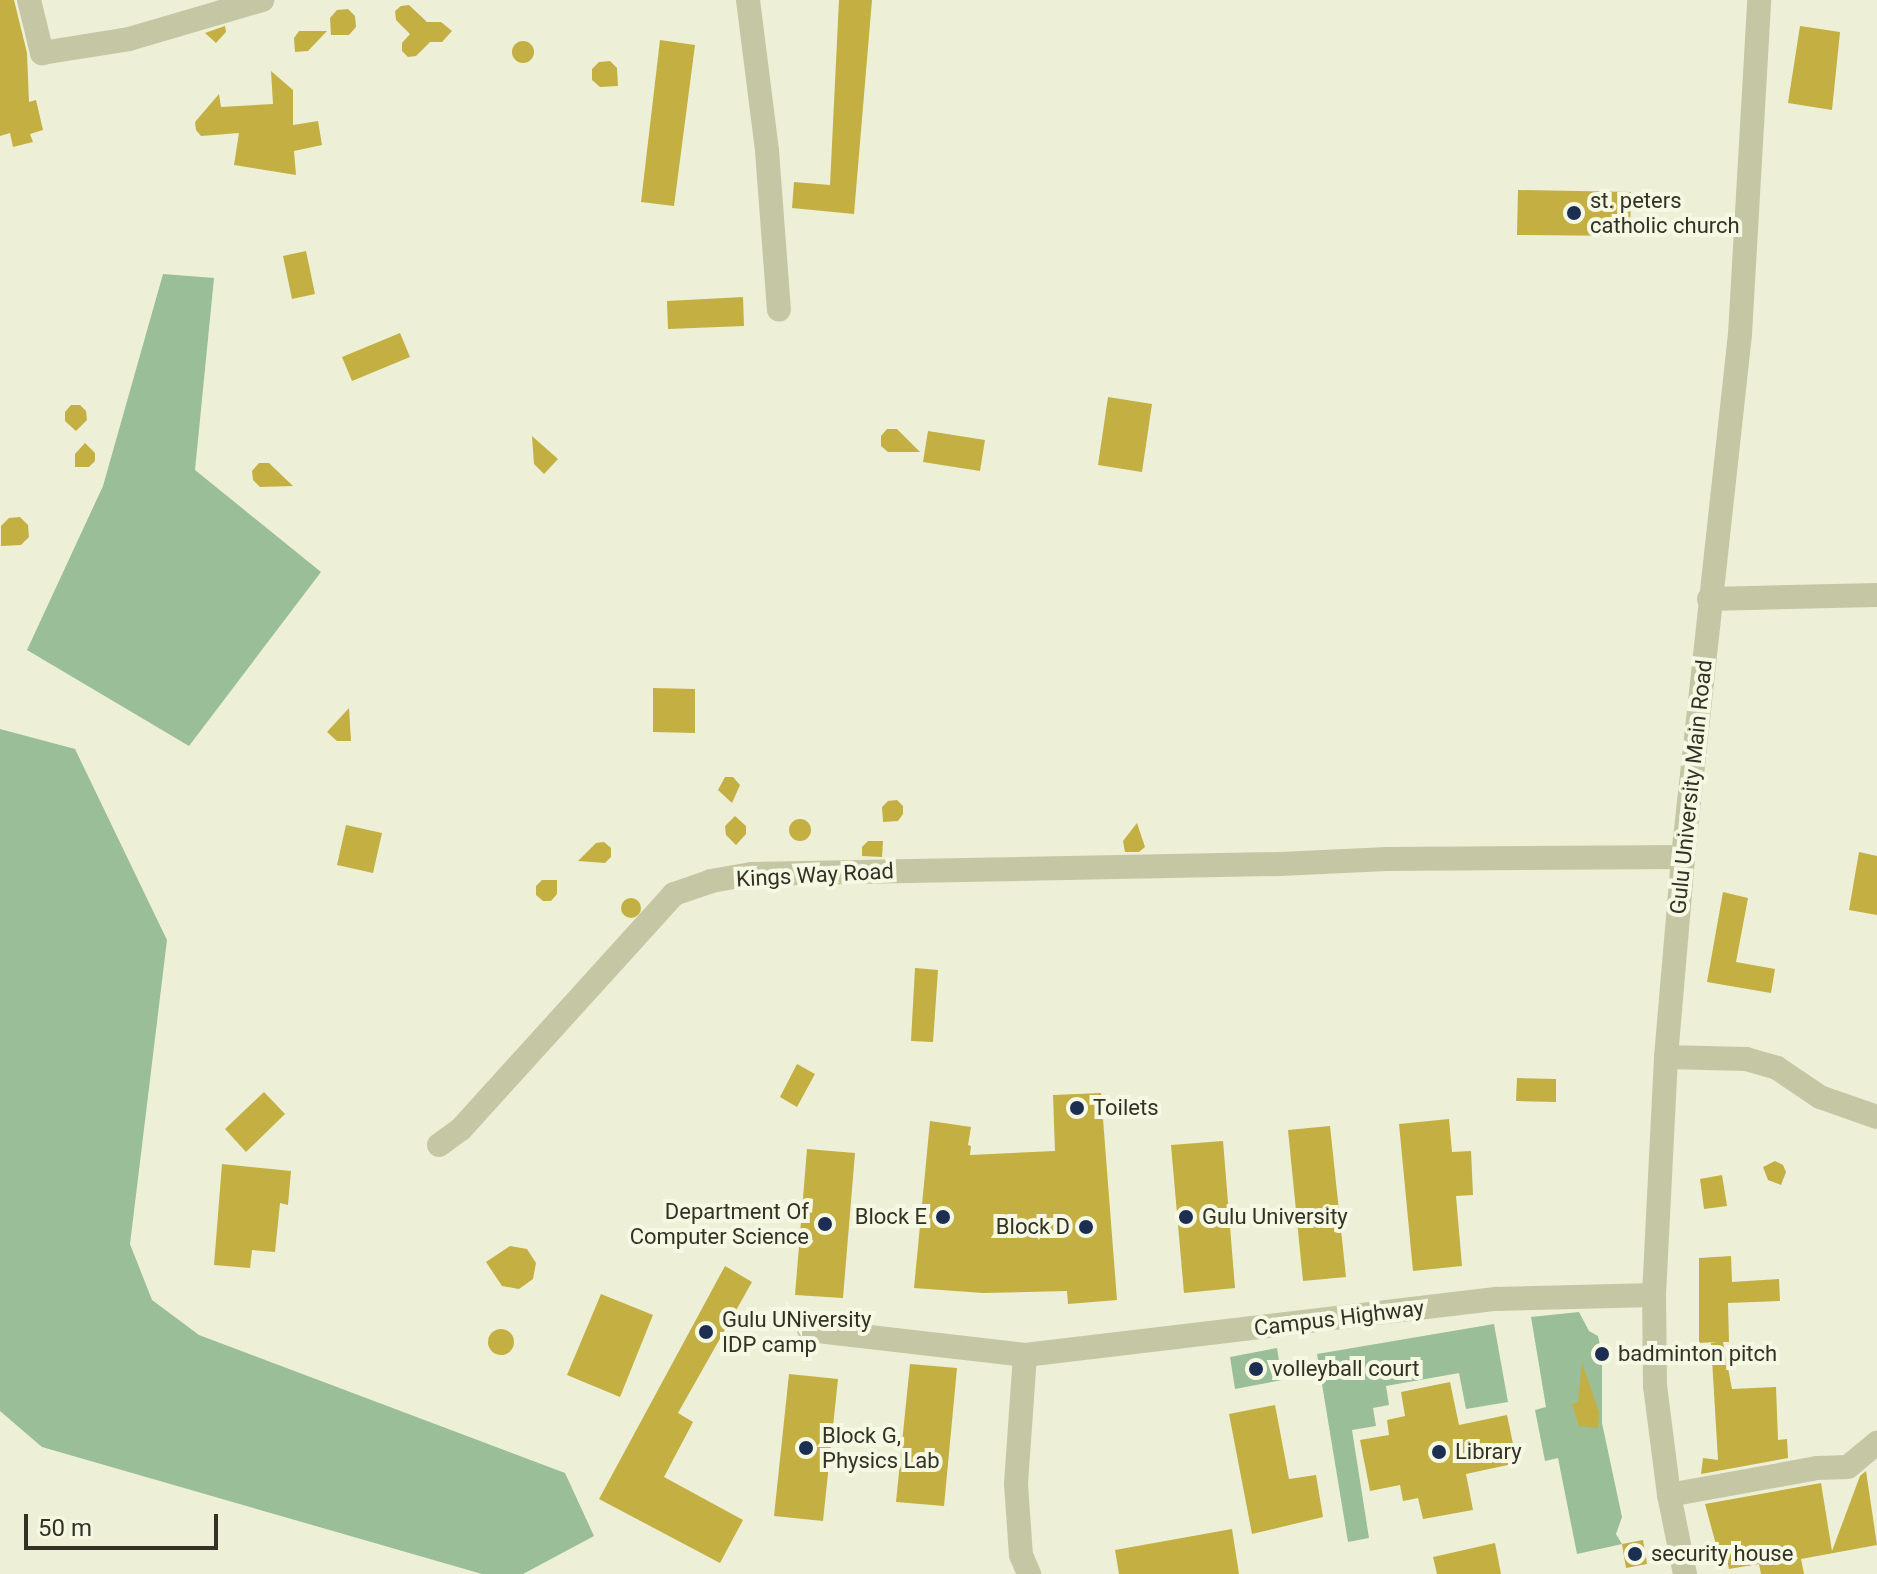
<!DOCTYPE html>
<html>
<head>
<meta charset="utf-8">
<style>
	body { margin:0 }
	#map { position:relative; width:1877px; height:1574px; overflow:hidden; background:#edf0d7; font-family:Roboto,sans-serif }
	div>[style] { position:absolute }
	[style*='--x'] { left:calc(var(--x)*1px); top:calc(var(--y)*1px); width:calc(var(--w)*1px); rotate:calc(var(--a)*1deg) }
	.green>* { inset:0; background:#9abe98 }
	.building>* { inset:0; background:#c3af42 }
	.round { border-radius:50% }
	.minor>* { height:24px; margin:-12px; padding:0 12px; transform-origin:12px; border-radius:12px; background:#c5c7a4 }
	.dots>* { width:22px; height:22px; translate:-50% -50%; box-sizing:border-box; border:4px solid #f5f8e3; border-radius:50% }
	span { translate:-50% -50%; white-space:nowrap; text-align:center; line-height:1.15; -webkit-text-stroke:8px #f5f8e3; paint-order:stroke }
	.poi-label { font-size:22px; color:#333225 }
	.left { translate:0 -50%; text-align:left }
	.right { translate:-100% -50%; text-align:right }
	.street-label { font-size:22px; color:#333225 }
	.scale { position:absolute; left:24px; top:1514px; width:194px; height:36px; box-sizing:border-box; border:4px solid #333225; border-top:0; padding-left:10px; font-size:24px; line-height:28px; white-space:nowrap; color:#333225; -webkit-text-stroke:6px #f5f8e3; paint-order:stroke }
</style>
</head>
<body>
<div id="map">
	<div class="green">
		<i style="clip-path:polygon(163px 274px,214px 278px,195px 470px,321px 572px,189px 746px,27px 650px,103px 486px)"></i>
		<i style="clip-path:polygon(0 729px,75px 749px,167px 940px,130px 1244px,152px 1300px,199px 1335px,565px 1473px,594px 1536px,523px 1574px,482px 1574px,42px 1447px,0 1411px)"></i>
		<i style="clip-path:polygon(1579px 1312px,1589px 1331px,1598px 1336px,1602px 1354px,1602px 1423px,1622px 1517px,1616px 1534px,1622px 1544px,1577px 1554px,1558px 1458px,1545px 1461px,1535px 1410px,1546px 1407px,1531px 1317px)"></i>
		<i style="clip-path:polygon(1494px 1324px,1508px 1402px,1466px 1409px,1459px 1373px,1386px 1386px,1389px 1405px,1373px 1408px,1376px 1426px,1352px 1430px,1369px 1538px,1348px 1542px,1317px 1354px)"></i>
		<i style="clip-path:polygon(1277px 1348px,1282px 1380px,1235px 1389px,1230px 1357px)"></i>
	</div>
	<div class="building">
		<i style="clip-path:polygon(0 0,14px 0,27px 53px,29px 102px,36px 100px,43px 130px,30px 134px,33px 142px,13px 147px,10px 133px,0 136px)"></i>
		<i style="clip-path:polygon(839px 0,872px 0,854px 214px,792px 208px,794px 182px,830px 185px)"></i>
		<i style="clip-path:polygon(409px 5px,427px 22px,441px 22px,452px 31px,442px 42px,430px 42px,416px 56px,408px 57px,402px 51px,402px 43px,410px 34px,396px 20px,395px 11px,401px 6px)"></i>
		<i style="clip-path:polygon(348px 9px,355px 16px,356px 27px,349px 35px,331px 35px,330px 18px,337px 10px)"></i>
		<i style="clip-path:polygon(225px 26px,226px 32px,216px 43px,205px 33px)"></i>
		<i style="clip-path:polygon(1800px 26px,1840px 32px,1832px 110px,1788px 103px)"></i>
		<i style="clip-path:polygon(299px 31px,327px 31px,308px 51px,295px 52px,294px 38px)"></i>
		<i style="clip-path:polygon(660px 40px,695px 45px,674px 206px,641px 202px)"></i>
		<i class="round" style="left:512px;top:41px;width:22px;height:22px"></i>
		<i style="clip-path:polygon(610px 61px,617px 68px,618px 86px,600px 87px,592px 80px,592px 69px,599px 62px)"></i>
		<i style="clip-path:polygon(271px 71px,293px 90px,293px 125px,318px 121px,322px 145px,294px 151px,296px 175px,234px 165px,239px 133px,201px 136px,196px 130px,195px 122px,219px 94px,221px 107px,273px 104px)"></i>
		<i style="clip-path:polygon(1518px 190px,1631px 192px,1630px 236px,1517px 235px)"></i>
		<i style="clip-path:polygon(306px 251px,315px 294px,292px 299px,283px 256px)"></i>
		<i style="clip-path:polygon(743px 297px,744px 326px,668px 329px,667px 301px)"></i>
		<i style="clip-path:polygon(400px 333px,410px 357px,352px 381px,342px 357px)"></i>
		<i style="clip-path:polygon(1108px 397px,1152px 404px,1142px 472px,1098px 465px)"></i>
		<i style="clip-path:polygon(71px 405px,80px 405px,86px 411px,87px 420px,76px 431px,65px 421px,65px 412px)"></i>
		<i style="clip-path:polygon(887px 429px,897px 429px,920px 452px,888px 452px,881px 446px,881px 436px)"></i>
		<i style="clip-path:polygon(928px 431px,985px 440px,980px 471px,923px 462px)"></i>
		<i style="clip-path:polygon(532px 436px,558px 459px,544px 474px,534px 464px)"></i>
		<i style="clip-path:polygon(85px 443px,95px 453px,95px 461px,89px 467px,75px 467px,75px 454px)"></i>
		<i style="clip-path:polygon(259px 463px,269px 463px,293px 486px,260px 487px,253px 480px,252px 471px)"></i>
		<i style="clip-path:polygon(20px 517px,28px 525px,29px 537px,21px 545px,1px 546px,1px 526px,9px 518px)"></i>
		<i style="clip-path:polygon(653px 688px,695px 689px,695px 733px,653px 732px)"></i>
		<i style="clip-path:polygon(349px 708px,351px 741px,337px 741px,327px 732px)"></i>
		<i style="clip-path:polygon(725px 777px,733px 777px,740px 785px,732px 803px,718px 790px)"></i>
		<i style="clip-path:polygon(897px 800px,903px 806px,903px 814px,898px 821px,883px 822px,882px 807px,888px 801px)"></i>
		<i style="clip-path:polygon(735px 816px,746px 826px,746px 834px,736px 845px,726px 835px,725px 826px)"></i>
		<i class="round" style="left:789px;top:819px;width:22px;height:22px"></i>
		<i style="clip-path:polygon(1137px 823px,1145px 847px,1139px 852px,1125px 852px,1123px 841px)"></i>
		<i style="clip-path:polygon(346px 825px,382px 833px,373px 873px,337px 865px)"></i>
		<i style="clip-path:polygon(868px 841px,883px 841px,882px 857px,862px 856px,862px 847px)"></i>
		<i style="clip-path:polygon(604px 842px,611px 848px,611px 857px,605px 863px,578px 861px,596px 843px)"></i>
		<i style="clip-path:polygon(1859px 852px,1877px 856px,1877px 915px,1849px 910px)"></i>
		<i style="clip-path:polygon(542px 880px,557px 880px,557px 894px,551px 901px,543px 901px,536px 895px,536px 886px)"></i>
		<i style="clip-path:polygon(1723px 892px,1748px 898px,1736px 962px,1775px 969px,1771px 993px,1707px 982px)"></i>
		<i class="round" style="left:621px;top:898px;width:20px;height:20px"></i>
		<i style="clip-path:polygon(915px 968px,938px 970px,933px 1042px,911px 1041px)"></i>
		<i style="clip-path:polygon(797px 1064px,815px 1074px,797px 1107px,780px 1097px)"></i>
		<i style="clip-path:polygon(1517px 1078px,1556px 1079px,1556px 1102px,1516px 1101px)"></i>
		<i style="clip-path:polygon(264px 1092px,285px 1114px,246px 1152px,225px 1129px)"></i>
		<i style="clip-path:polygon(1101px 1093px,1117px 1300px,1068px 1304px,1067px 1291px,983px 1293px,914px 1288px,930px 1121px,971px 1127px,968px 1145px,971px 1146px,970px 1155px,1055px 1151px,1053px 1095px)"></i>
		<i style="clip-path:polygon(1449px 1119px,1452px 1152px,1471px 1151px,1473px 1195px,1456px 1196px,1462px 1266px,1413px 1271px,1399px 1124px)"></i>
		<i style="clip-path:polygon(1330px 1126px,1346px 1277px,1303px 1281px,1288px 1130px)"></i>
		<i style="clip-path:polygon(1223px 1141px,1235px 1288px,1184px 1293px,1171px 1145px)"></i>
		<i style="clip-path:polygon(807px 1149px,855px 1153px,843px 1298px,795px 1295px)"></i>
		<i style="clip-path:polygon(1775px 1161px,1783px 1165px,1786px 1172px,1781px 1185px,1768px 1180px,1763px 1167px)"></i>
		<i style="clip-path:polygon(222px 1164px,291px 1171px,288px 1205px,280px 1203px,275px 1252px,252px 1250px,250px 1268px,214px 1265px)"></i>
		<i style="clip-path:polygon(1722px 1175px,1727px 1206px,1704px 1209px,1700px 1179px)"></i>
		<i style="clip-path:polygon(510px 1246px,527px 1249px,536px 1263px,533px 1279px,519px 1289px,502px 1286px,486px 1262px)"></i>
		<i style="clip-path:polygon(1731px 1256px,1732px 1282px,1779px 1279px,1780px 1301px,1728px 1303px,1729px 1342px,1723px 1342px,1732px 1389px,1776px 1387px,1778px 1440px,1787px 1439px,1788px 1458px,1701px 1474px,1703px 1458px,1718px 1460px,1711px 1343px,1717px 1342px,1699px 1343px,1699px 1258px)"></i>
		<i style="clip-path:polygon(725px 1266px,752px 1282px,678px 1413px,693px 1422px,664px 1477px,743px 1520px,720px 1563px,599px 1499px)"></i>
		<i style="clip-path:polygon(601px 1294px,653px 1315px,620px 1397px,567px 1375px)"></i>
		<i class="round" style="left:488px;top:1329px;width:26px;height:26px"></i>
		<i style="clip-path:polygon(1582px 1363px,1599px 1412px,1598px 1428px,1579px 1426px,1572px 1404px,1578px 1402px)"></i>
		<i style="clip-path:polygon(910px 1364px,957px 1368px,944px 1506px,896px 1502px)"></i>
		<i style="clip-path:polygon(789px 1374px,838px 1379px,823px 1521px,774px 1516px)"></i>
		<i style="clip-path:polygon(1450px 1382px,1459px 1425px,1507px 1415px,1517px 1463px,1466px 1474px,1473px 1510px,1423px 1519px,1418px 1498px,1403px 1501px,1400px 1485px,1370px 1491px,1360px 1440px,1389px 1435px,1387px 1420px,1405px 1416px,1401px 1392px)"></i>
		<i style="clip-path:polygon(1275px 1405px,1289px 1479px,1316px 1475px,1323px 1517px,1252px 1534px,1229px 1414px)"></i>
		<i style="clip-path:polygon(1866px 1471px,1877px 1545px,1801px 1559px,1804px 1574px,1761px 1574px,1759px 1564px,1729px 1569px,1725px 1551px,1718px 1552px,1705px 1504px,1821px 1483px,1832px 1551px,1860px 1476px)"></i>
		<i style="clip-path:polygon(1232px 1529px,1239px 1574px,1119px 1574px,1115px 1550px)"></i>
		<i style="clip-path:polygon(1643px 1540px,1647px 1564px,1626px 1568px,1622px 1544px)"></i>
		<i style="clip-path:polygon(1495px 1543px,1501px 1574px,1437px 1574px,1433px 1557px)"></i>
	</div>
	<div class="minor">
		<i style="--x:29;--y:0;--w:55;--a:76.2"></i>
		<i style="--x:42;--y:53;--w:88;--a:-9.1"></i>
		<i style="--x:129;--y:39;--w:139;--a:-16.3"></i>
		<i style="--x:748;--y:0;--w:152;--a:82.8"></i>
		<i style="--x:767;--y:151;--w:159;--a:85.7"></i>
		<i style="--x:1709;--y:599;--w:168;--a:-1.4"></i>
		<i style="--x:1666;--y:1057;--w:80;--a:1.4"></i>
		<i style="--x:1746;--y:1059;--w:32;--a:16"></i>
		<i style="--x:1777;--y:1068;--w:52;--a:34"></i>
		<i style="--x:1820;--y:1097;--w:60;--a:19.3"></i>
		<i style="--x:439;--y:1145;--w:27;--a:-36"></i>
		<i style="--x:461;--y:1129;--w:317;--a:-47.8"></i>
		<i style="--x:674;--y:894;--w:39;--a:-19"></i>
		<i style="--x:711;--y:881;--w:42;--a:-9.7"></i>
		<i style="--x:752;--y:874;--w:528;--a:-1.09"></i>
		<i style="--x:1280;--y:864;--w:107;--a:-2.7"></i>
		<i style="--x:1387;--y:859;--w:296;--a:-0.4"></i>
		<i style="--x:809;--y:1330;--w:217;--a:6.6"></i>
		<i style="--x:1025;--y:1355;--w:476;--a:-6.8"></i>
		<i style="--x:1498;--y:1299;--w:156;--a:-1.5"></i>
		<i style="--x:1025;--y:1355;--w:129;--a:94"></i>
		<i style="--x:1016;--y:1484;--w:71;--a:86"></i>
		<i style="--x:1021;--y:1555;--w:21;--a:67"></i>
		<i style="--x:1669;--y:1495;--w:150;--a:-10.3"></i>
		<i style="--x:1817;--y:1468;--w:31;--a:-2"></i>
		<i style="--x:1848;--y:1467;--w:38;--a:-40"></i>
		<i style="--x:1685;--y:1574;--w:81;--a:-101.4"></i>
		<i style="--x:1669;--y:1495;--w:110;--a:-97.3"></i>
		<i style="--x:1655;--y:1386;--w:91;--a:-90.6"></i>
		<i style="--x:1654;--y:1295;--w:238;--a:-87.1"></i>
		<i style="--x:1666;--y:1057;--w:201;--a:-85.1"></i>
		<i style="--x:1683;--y:857;--w:526;--a:-83.78"></i>
		<i style="--x:1740;--y:334;--w:335;--a:-86.7"></i>
	</div>
	<div class="dots">
		<i style="left:1574px;top:213px;background:#1c2f53"></i>
		<i style="left:1077px;top:1108px;background:#1c2f53"></i>
		<i style="left:943px;top:1217px;background:#1c2f53"></i>
		<i style="left:1186px;top:1217px;background:#1c2f53"></i>
		<i style="left:825px;top:1224px;background:#1c2f53"></i>
		<i style="left:1086px;top:1227px;background:#1c2f53"></i>
		<i style="left:706px;top:1332px;background:#1c2f53"></i>
		<i style="left:1602px;top:1354px;background:#1c2f53"></i>
		<i style="left:1256px;top:1369px;background:#1c2f53"></i>
		<i style="left:806px;top:1448px;background:#1c2f53"></i>
		<i style="left:1439px;top:1452px;background:#1c2f53"></i>
		<i style="left:1635px;top:1554px;background:#1c2f53"></i>
	</div>
	<div class="poi-label">
		<span class="left" style="left:1590px;top:213px">st. peters<br>catholic church</span>
		<span class="left" style="left:1093px;top:1108px">Toilets</span>
		<span class="right" style="left:809px;top:1224px">Department Of<br>Computer Science</span>
		<span class="right" style="left:927px;top:1217px">Block E</span>
		<span class="left" style="left:1202px;top:1217px">Gulu University</span>
		<span class="right" style="left:1070px;top:1227px">Block D</span>
		<span class="left" style="left:722px;top:1332px">Gulu UNiversity<br>IDP camp</span>
		<span class="left" style="left:1618px;top:1354px">badminton pitch</span>
		<span class="left" style="left:1272px;top:1369px">volleyball court</span>
		<span class="left" style="left:822px;top:1448px">Block G,<br>Physics Lab</span>
		<span class="left" style="left:1455px;top:1452px">Library</span>
		<span class="left" style="left:1651px;top:1554px">security house</span>
	</div>
	<div class="street-label">
		<span style="left:1691px;top:787px;rotate:-84deg">Gulu University Main Road</span>
		<span style="left:815px;top:875px;rotate:-3deg">Kings Way Road</span>
		<span style="left:1339px;top:1318px;rotate:-7deg">Campus Highway</span>
	</div>
	<div class="scale">50 m</div>
</div>
</body>
</html>
